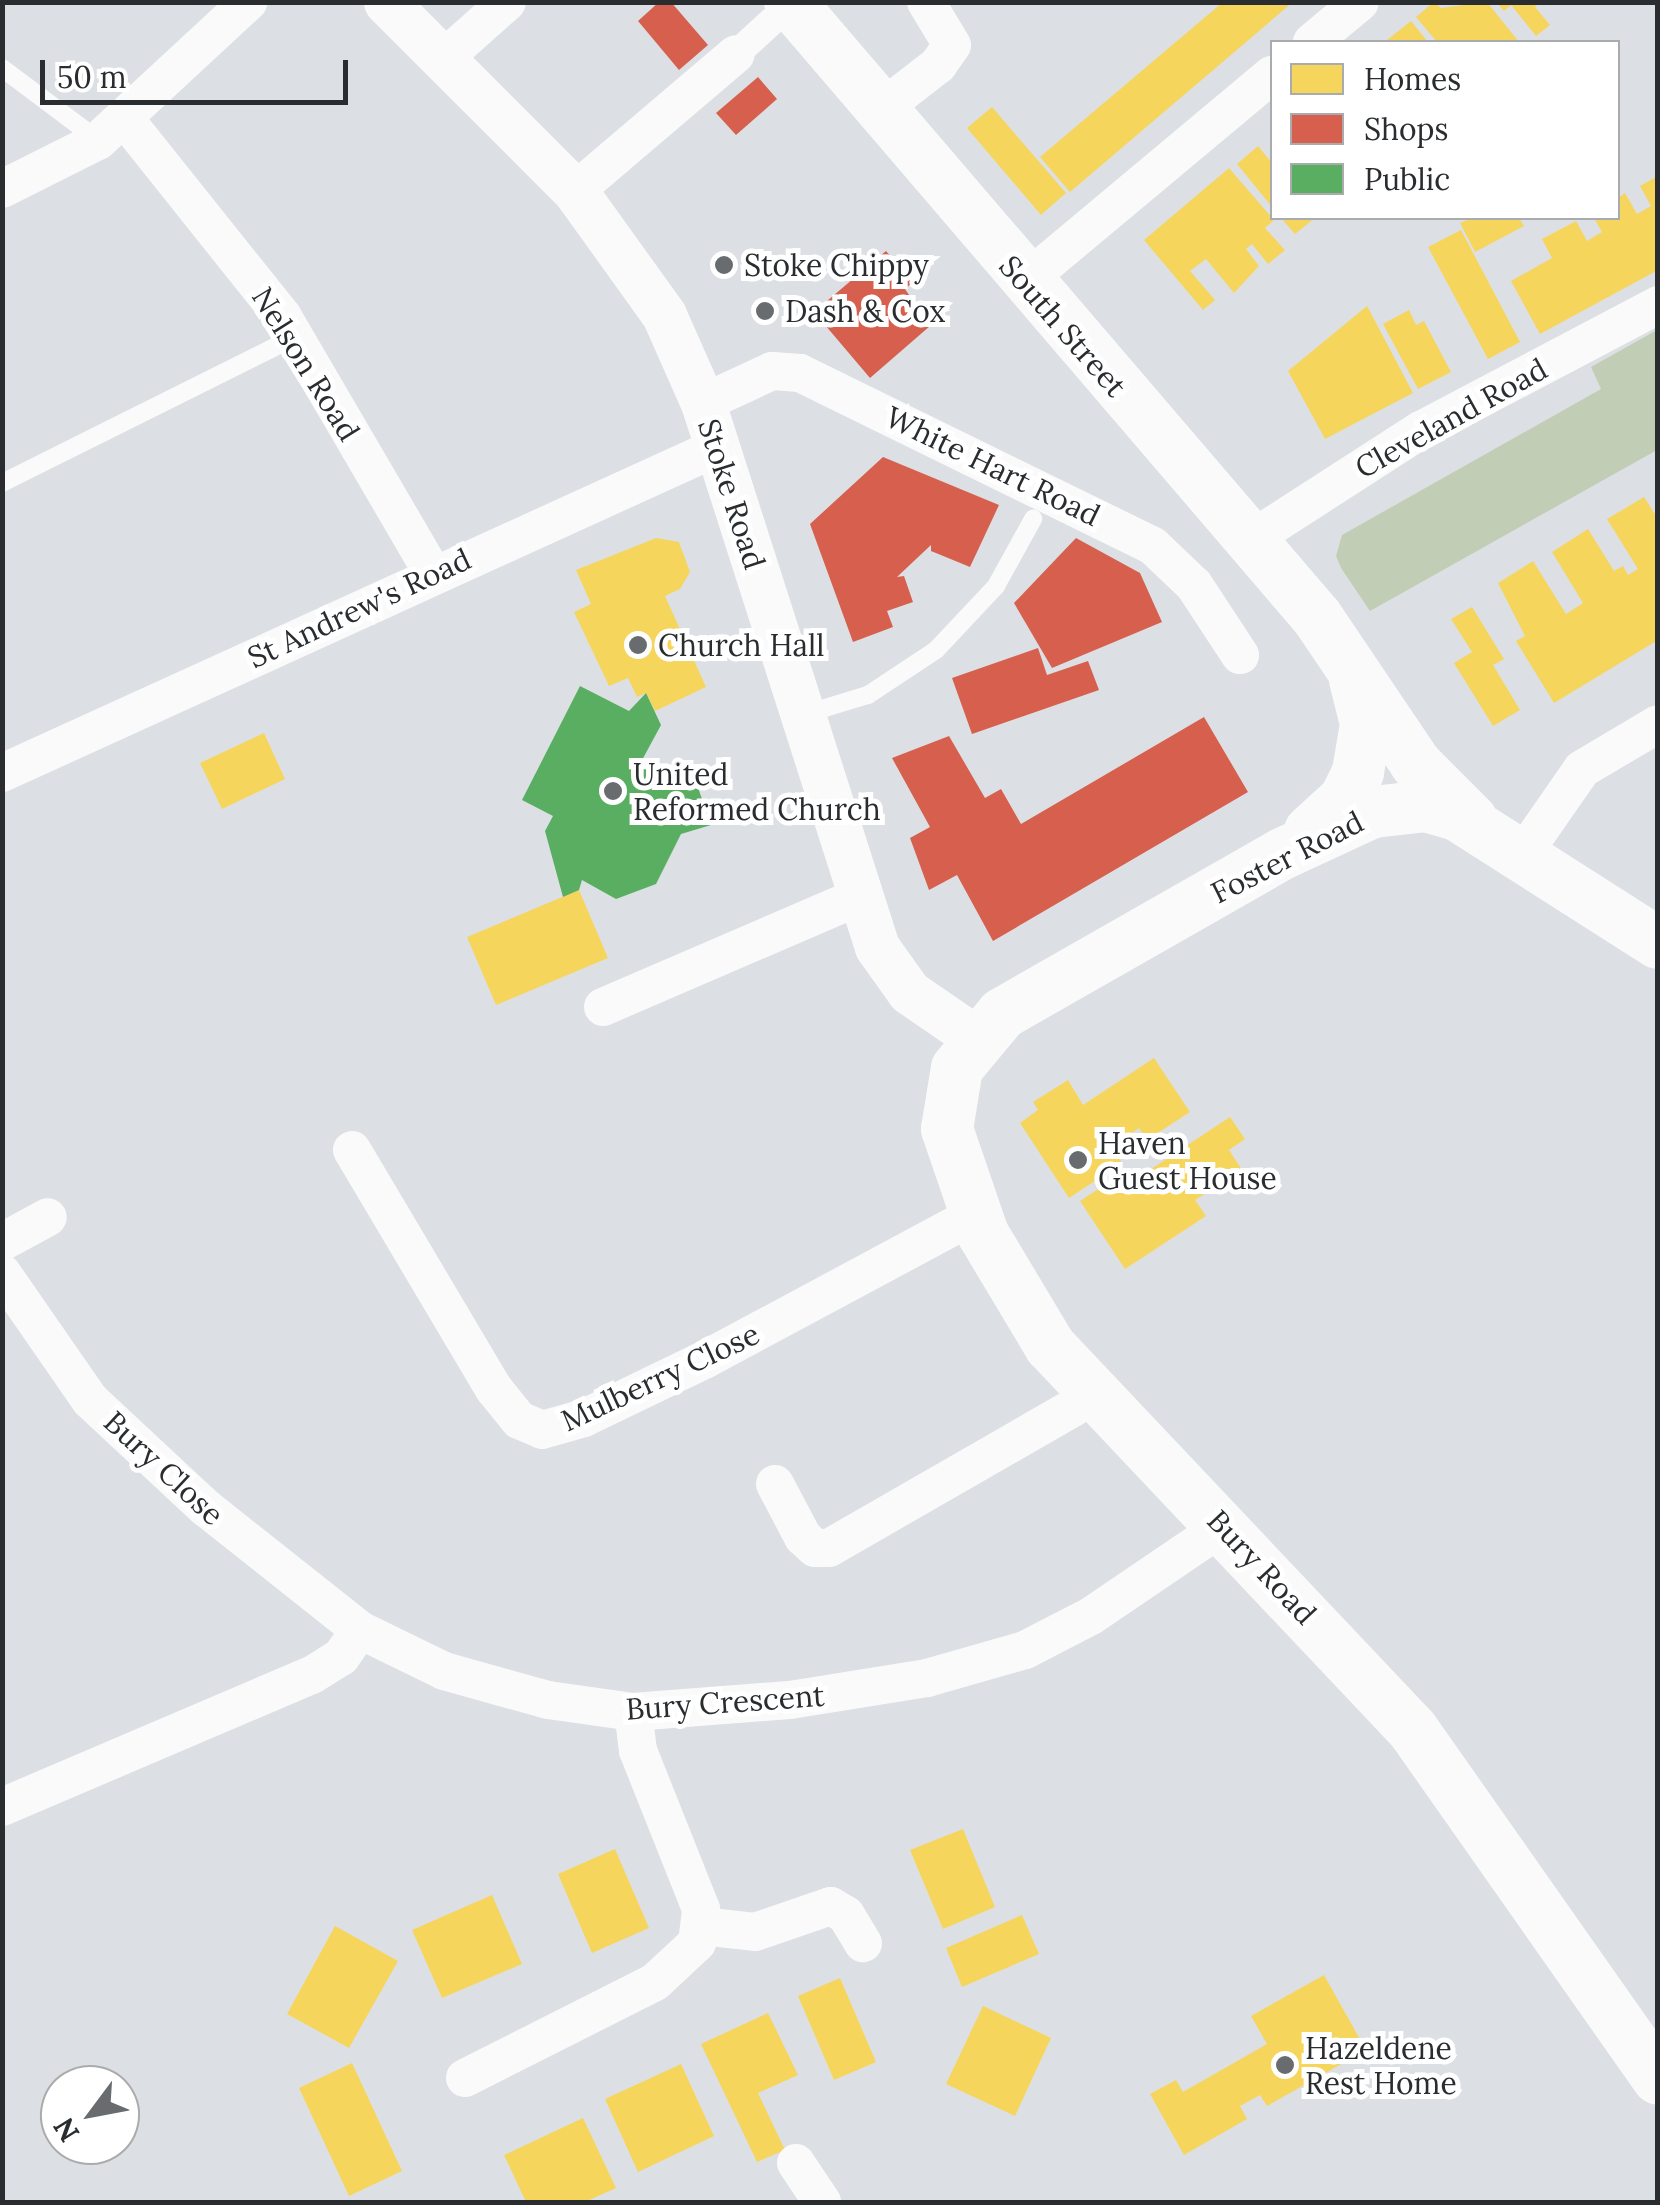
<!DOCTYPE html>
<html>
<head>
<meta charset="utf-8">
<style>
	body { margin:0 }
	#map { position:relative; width:1660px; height:2205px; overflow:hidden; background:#dce0e4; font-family:Lora,serif }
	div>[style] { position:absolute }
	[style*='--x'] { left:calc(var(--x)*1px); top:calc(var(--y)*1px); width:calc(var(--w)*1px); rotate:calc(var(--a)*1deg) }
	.green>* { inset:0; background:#c2cdb5 }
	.homes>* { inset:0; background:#f6d55c }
	.shops>* { inset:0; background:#d6604d }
	.public>* { inset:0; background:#5aae61 }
	.service>* { height:18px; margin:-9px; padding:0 9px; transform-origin:9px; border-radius:9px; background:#fafafb }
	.pedestrian>* { height:28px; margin:-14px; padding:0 14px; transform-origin:14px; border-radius:14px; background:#fafafb }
	.minor>* { height:38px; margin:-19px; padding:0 19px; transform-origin:19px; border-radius:19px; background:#fafafb }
	.tertiary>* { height:45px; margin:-22.5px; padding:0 22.5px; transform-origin:22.5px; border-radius:22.5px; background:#fafafb }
	.secondary>* { height:52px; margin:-26px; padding:0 26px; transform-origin:26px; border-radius:26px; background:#fafafb }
	.dots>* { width:28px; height:28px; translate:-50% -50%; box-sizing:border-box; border:5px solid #fff; border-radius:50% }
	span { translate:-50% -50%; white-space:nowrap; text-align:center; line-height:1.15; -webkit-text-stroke:10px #fff; paint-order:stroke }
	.poi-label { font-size:30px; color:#2a2d30 }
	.left { translate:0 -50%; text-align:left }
	.street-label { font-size:30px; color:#2a2d30 }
	.frame { position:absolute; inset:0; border:5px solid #2a2d30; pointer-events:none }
	.legend { position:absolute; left:1270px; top:40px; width:350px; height:180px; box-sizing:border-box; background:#fff; border:2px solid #aaabac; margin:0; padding:12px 18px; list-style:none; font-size:30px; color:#2a2d30 }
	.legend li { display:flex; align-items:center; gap:20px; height:50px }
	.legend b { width:50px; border:2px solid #aaabac }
	.north { position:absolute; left:40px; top:2065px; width:100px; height:100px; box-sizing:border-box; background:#fff; border:2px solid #aaabac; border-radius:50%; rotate:238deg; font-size:28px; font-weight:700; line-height:40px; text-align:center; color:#2a2d30 }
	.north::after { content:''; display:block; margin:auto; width:35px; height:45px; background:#686c6f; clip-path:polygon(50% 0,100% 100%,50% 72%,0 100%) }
	.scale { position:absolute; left:40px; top:60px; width:308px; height:45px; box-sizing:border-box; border:5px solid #2a2d30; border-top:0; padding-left:12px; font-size:30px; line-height:35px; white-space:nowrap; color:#2a2d30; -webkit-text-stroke:8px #fff; paint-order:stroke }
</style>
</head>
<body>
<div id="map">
	<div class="green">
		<i style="clip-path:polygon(1657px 330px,1657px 450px,1370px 611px,1341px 568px,1336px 556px,1342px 535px,1601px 389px,1591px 367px)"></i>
	</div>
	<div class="homes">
		<i style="clip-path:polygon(1223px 2px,1293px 2px,1070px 192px,1040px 157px)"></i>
		<i style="clip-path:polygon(1434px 2px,1441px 8px,1487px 2px,1519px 42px,1437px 42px,1416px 17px)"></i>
		<i style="clip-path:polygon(1496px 2px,1541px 2px,1535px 7px,1550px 25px,1536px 36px,1511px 5px,1504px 11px)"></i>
		<i style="clip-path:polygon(1411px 21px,1428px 42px,1384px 42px,1391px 37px)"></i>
		<i style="clip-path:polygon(992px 107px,1066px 193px,1041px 215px,967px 128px)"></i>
		<i style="clip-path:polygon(1258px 146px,1272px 163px,1272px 207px,1237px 164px)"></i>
		<i style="clip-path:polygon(1229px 168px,1274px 220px,1265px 228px,1285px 250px,1268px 264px,1252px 244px,1246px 249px,1259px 266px,1234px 293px,1206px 259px,1190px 271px,1215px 300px,1203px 310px,1144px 240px)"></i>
		<i style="clip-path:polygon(1658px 176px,1658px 270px,1540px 334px,1511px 281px,1552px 258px,1542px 239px,1576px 221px,1587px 241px,1595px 236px,1602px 232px,1594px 218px,1618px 218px,1618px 198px,1625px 193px,1637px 214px,1651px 206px,1640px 186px)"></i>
		<i style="clip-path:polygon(1281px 218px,1315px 218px,1295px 234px)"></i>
		<i style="clip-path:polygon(1472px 218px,1519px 218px,1524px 226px,1475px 252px,1460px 223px)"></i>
		<i style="clip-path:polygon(1461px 230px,1520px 342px,1488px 359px,1428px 247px)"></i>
		<i style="clip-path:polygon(1367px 306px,1413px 393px,1325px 439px,1288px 371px)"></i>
		<i style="clip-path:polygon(1409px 310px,1416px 325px,1424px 321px,1451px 372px,1418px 389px,1383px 324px)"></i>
		<i style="clip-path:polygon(1644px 497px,1658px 519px,1658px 640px,1554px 703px,1516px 641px,1525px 636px,1498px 583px,1533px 561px,1566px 614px,1583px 603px,1552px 552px,1588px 529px,1614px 571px,1623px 566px,1628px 575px,1638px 569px,1607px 519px)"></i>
		<i style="clip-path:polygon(656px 538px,679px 542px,690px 572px,680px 589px,665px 596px,706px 687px,655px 711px,646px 693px,637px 697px,628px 678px,609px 686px,574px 612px,591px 604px,576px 570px)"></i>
		<i style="clip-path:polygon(1472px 607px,1504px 659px,1493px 665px,1520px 710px,1493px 726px,1454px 663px,1472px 652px,1451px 619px)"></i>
		<i style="clip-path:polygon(264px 733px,285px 779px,222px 809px,200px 763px)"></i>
		<i style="clip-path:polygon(579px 890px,608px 958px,496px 1005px,467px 937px)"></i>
		<i style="clip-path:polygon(1154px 1058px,1190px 1112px,1147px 1140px,1139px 1128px,1111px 1147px,1122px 1163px,1069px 1198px,1020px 1123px,1038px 1110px,1033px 1102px,1068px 1080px,1083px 1105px)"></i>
		<i style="clip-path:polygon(1230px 1117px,1245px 1139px,1229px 1150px,1242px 1170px,1195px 1200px,1206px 1216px,1125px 1269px,1080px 1201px,1126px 1171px,1133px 1181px)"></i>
		<i style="clip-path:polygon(963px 1829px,995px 1907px,943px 1929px,910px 1850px)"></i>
		<i style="clip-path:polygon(615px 1849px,649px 1928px,592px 1953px,558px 1874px)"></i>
		<i style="clip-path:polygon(492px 1895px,522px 1964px,442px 1998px,412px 1930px)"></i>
		<i style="clip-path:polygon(1022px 1915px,1039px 1954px,962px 1987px,946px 1948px)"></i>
		<i style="clip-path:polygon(335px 1926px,398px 1961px,349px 2048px,287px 2014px)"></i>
		<i style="clip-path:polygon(1324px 1975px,1366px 2050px,1267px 2106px,1260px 2095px,1240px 2106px,1247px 2119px,1184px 2155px,1150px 2094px,1176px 2080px,1183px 2092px,1267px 2044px,1251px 2016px)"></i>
		<i style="clip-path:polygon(840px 1978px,876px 2062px,834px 2080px,798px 1996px)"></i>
		<i style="clip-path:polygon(983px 2006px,1051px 2038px,1015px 2116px,946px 2084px)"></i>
		<i style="clip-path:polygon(768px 2013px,798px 2075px,758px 2093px,785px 2150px,757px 2162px,701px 2044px)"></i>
		<i style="clip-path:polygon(352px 2063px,402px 2171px,349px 2196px,299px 2088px)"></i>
		<i style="clip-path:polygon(681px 2064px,714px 2136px,638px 2172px,605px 2099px)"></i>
		<i style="clip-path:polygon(583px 2118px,616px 2188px,585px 2202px,526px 2202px,504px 2155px)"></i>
	</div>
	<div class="shops">
		<i style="clip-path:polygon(659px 2px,671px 2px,708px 45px,679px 70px,638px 21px)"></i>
		<i style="clip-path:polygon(758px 77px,777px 99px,736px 135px,716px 113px)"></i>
		<i style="clip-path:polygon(886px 251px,913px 282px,905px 289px,930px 326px,870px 378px,814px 312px)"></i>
		<i style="clip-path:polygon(883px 457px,999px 505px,970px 567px,931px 551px,931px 545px,897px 577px,904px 576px,913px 602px,887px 611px,893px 627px,853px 642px,810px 524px)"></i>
		<i style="clip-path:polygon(1076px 538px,1140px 573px,1162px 622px,1052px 668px,1014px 603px)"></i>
		<i style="clip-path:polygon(1038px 648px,1047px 675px,1088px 661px,1099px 690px,972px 734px,952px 678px)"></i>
		<i style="clip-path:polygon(1204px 717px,1248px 792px,993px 941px,957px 875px,929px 890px,910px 838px,930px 827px,892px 758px,949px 736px,985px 798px,1001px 789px,1021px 824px)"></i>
	</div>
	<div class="public">
		<i style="clip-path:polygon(580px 686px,629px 711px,646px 693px,661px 725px,641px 762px,676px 782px,694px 776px,711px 825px,681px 834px,656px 884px,616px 899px,582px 880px,579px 890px,563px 897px,545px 831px,553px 816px,522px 800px)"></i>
	</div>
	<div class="service">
		<i style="--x:2;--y:68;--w:120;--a:36.9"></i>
		<i style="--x:2;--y:483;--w:327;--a:-26.5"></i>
		<i style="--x:802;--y:715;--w:69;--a:-16.9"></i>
		<i style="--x:868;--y:695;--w:82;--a:-33.5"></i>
		<i style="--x:936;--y:650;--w:88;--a:-46.8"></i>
		<i style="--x:996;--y:586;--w:77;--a:-61.1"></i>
	</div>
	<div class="pedestrian">
		<i style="--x:736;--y:54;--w:74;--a:-42.3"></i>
	</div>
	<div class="minor">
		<i style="--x:1312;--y:42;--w:62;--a:-39.8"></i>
		<i style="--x:444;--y:58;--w:84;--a:-41.6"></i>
		<i style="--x:880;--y:110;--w:73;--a:-37.8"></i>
		<i style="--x:938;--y:65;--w:24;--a:-55"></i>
		<i style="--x:952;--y:45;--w:50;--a:-121.2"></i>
		<i style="--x:125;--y:119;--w:253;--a:51.4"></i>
		<i style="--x:283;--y:317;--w:298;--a:59.7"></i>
		<i style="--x:2;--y:189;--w:107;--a:-26.6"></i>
		<i style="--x:98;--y:141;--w:205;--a:-42.8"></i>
		<i style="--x:575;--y:191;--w:211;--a:-40.4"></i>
		<i style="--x:1024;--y:282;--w:323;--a:-39.9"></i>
		<i style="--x:703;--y:403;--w:76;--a:-24.9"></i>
		<i style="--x:772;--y:371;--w:28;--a:4"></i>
		<i style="--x:800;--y:373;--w:393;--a:26.1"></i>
		<i style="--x:1153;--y:546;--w:57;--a:43.6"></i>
		<i style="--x:1194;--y:585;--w:84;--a:56.7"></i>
		<i style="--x:1250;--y:540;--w:203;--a:-32.8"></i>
		<i style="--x:1421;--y:430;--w:268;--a:-27.8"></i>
		<i style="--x:2;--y:773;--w:787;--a:-24.48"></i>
		<i style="--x:1523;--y:854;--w:103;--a:-55.2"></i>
		<i style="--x:1582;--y:769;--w:88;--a:-30.6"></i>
		<i style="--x:603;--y:1007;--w:278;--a:-23.3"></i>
		<i style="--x:352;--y:1150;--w:278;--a:59.3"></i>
		<i style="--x:494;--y:1389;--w:40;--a:51"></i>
		<i style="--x:519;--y:1420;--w:25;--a:23"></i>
		<i style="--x:542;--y:1430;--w:44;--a:-15.9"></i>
		<i style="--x:584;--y:1418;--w:136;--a:-25.8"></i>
		<i style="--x:706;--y:1359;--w:304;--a:-28.2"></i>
		<i style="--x:2;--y:1242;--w:52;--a:-28.5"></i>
		<i style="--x:2;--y:1273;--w:155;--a:55.3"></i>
		<i style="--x:90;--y:1400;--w:158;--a:43"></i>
		<i style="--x:206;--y:1508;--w:196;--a:38.4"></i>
		<i style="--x:775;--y:1484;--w:60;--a:62.2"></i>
		<i style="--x:803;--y:1537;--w:16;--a:43"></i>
		<i style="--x:815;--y:1548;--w:14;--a:0"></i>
		<i style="--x:829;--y:1548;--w:303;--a:-29.9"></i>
		<i style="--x:2;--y:1807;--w:337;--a:-23.1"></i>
		<i style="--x:312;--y:1675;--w:34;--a:-32"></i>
		<i style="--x:341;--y:1657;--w:33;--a:-55"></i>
		<i style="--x:360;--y:1630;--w:93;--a:26"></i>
		<i style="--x:444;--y:1671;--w:108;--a:15.6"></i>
		<i style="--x:548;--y:1700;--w:86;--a:8"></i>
		<i style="--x:633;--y:1712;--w:157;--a:-4.4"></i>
		<i style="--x:790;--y:1700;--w:139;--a:-9.1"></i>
		<i style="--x:927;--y:1678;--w:102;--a:-15.9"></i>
		<i style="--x:1025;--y:1650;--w:74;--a:-27.3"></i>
		<i style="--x:1091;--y:1616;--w:162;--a:-34.2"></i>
		<i style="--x:701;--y:1926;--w:54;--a:6.3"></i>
		<i style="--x:755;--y:1932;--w:80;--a:-18.9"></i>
		<i style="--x:831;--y:1906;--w:17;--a:31"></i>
		<i style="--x:846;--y:1915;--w:33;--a:59"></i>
		<i style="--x:465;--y:2078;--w:213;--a:-26.8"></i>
		<i style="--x:655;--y:1982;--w:57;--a:-42.9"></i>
		<i style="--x:697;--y:1943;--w:34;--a:-83"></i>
		<i style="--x:701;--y:1909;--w:170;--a:-111.7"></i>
		<i style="--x:638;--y:1751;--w:39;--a:-97"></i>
		<i style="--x:796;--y:2163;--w:47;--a:56.3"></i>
	</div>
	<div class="tertiary">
		<i style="--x:386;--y:2;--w:267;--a:45"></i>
		<i style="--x:575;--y:191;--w:153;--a:54.3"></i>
		<i style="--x:664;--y:315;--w:96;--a:66.1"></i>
		<i style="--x:703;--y:403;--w:571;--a:72.26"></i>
		<i style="--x:877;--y:947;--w:55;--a:54.6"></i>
		<i style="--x:909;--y:992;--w:81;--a:34.5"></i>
	</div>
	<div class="secondary">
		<i style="--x:790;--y:2;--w:810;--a:49.41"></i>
		<i style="--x:1317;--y:617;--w:177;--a:56"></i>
		<i style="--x:1416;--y:764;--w:79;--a:45"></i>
		<i style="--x:1310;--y:831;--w:47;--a:-42.4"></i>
		<i style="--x:1345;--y:799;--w:30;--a:-64"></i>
		<i style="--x:1358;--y:772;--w:49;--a:-80.5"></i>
		<i style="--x:1366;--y:724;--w:45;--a:-104"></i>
		<i style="--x:1658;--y:943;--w:238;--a:-147.5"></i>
		<i style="--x:1457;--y:815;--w:32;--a:-164"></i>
		<i style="--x:1426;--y:806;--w:53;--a:173.5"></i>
		<i style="--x:1373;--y:812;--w:100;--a:155.2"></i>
		<i style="--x:1282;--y:854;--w:322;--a:150.3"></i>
		<i style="--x:1002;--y:1014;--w:70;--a:129.8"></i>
		<i style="--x:957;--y:1068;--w:62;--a:99.3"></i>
		<i style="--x:947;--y:1129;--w:111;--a:71.1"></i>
		<i style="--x:983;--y:1234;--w:131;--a:59.1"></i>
		<i style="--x:1050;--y:1346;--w:528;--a:46.61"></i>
		<i style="--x:1413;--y:1730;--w:426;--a:54.9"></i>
	</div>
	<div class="dots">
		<i style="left:724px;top:265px;background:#686c6f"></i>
		<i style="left:765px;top:311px;background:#686c6f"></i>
		<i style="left:638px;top:645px;background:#686c6f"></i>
		<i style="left:613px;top:791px;background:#686c6f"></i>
		<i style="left:1078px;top:1160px;background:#686c6f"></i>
		<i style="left:1285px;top:2065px;background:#686c6f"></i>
	</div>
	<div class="poi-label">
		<span class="left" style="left:744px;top:265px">Stoke Chippy</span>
		<span class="left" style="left:785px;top:311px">Dash &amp; Cox</span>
		<span class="left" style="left:658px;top:645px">Church Hall</span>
		<span class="left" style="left:633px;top:791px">United<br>Reformed Church</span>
		<span class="left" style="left:1098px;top:1160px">Haven<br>Guest House</span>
		<span class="left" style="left:1305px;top:2065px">Hazeldene<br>Rest Home</span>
	</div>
	<div class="street-label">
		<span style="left:1063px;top:326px;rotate:49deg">South Street</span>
		<span style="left:306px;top:364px;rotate:58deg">Nelson Road</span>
		<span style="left:1451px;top:418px;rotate:-29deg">Cleveland Road</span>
		<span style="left:993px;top:466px;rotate:26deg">White Hart Road</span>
		<span style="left:732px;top:494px;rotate:72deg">Stoke Road</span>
		<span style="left:359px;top:608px;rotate:-25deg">St Andrew's Road</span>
		<span style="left:1287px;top:857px;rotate:-27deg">Foster Road</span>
		<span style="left:660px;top:1377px;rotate:-25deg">Mulberry Close</span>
		<span style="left:164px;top:1468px;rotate:43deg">Bury Close</span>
		<span style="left:1262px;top:1567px;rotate:47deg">Bury Road</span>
		<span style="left:725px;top:1702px;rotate:-4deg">Bury Crescent</span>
	</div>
	<div class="frame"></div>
	<ul class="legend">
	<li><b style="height:28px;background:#f6d55c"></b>Homes</li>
	<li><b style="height:28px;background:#d6604d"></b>Shops</li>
	<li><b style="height:28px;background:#5aae61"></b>Public</li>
	</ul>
	<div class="north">N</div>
	<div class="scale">50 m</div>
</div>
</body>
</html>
